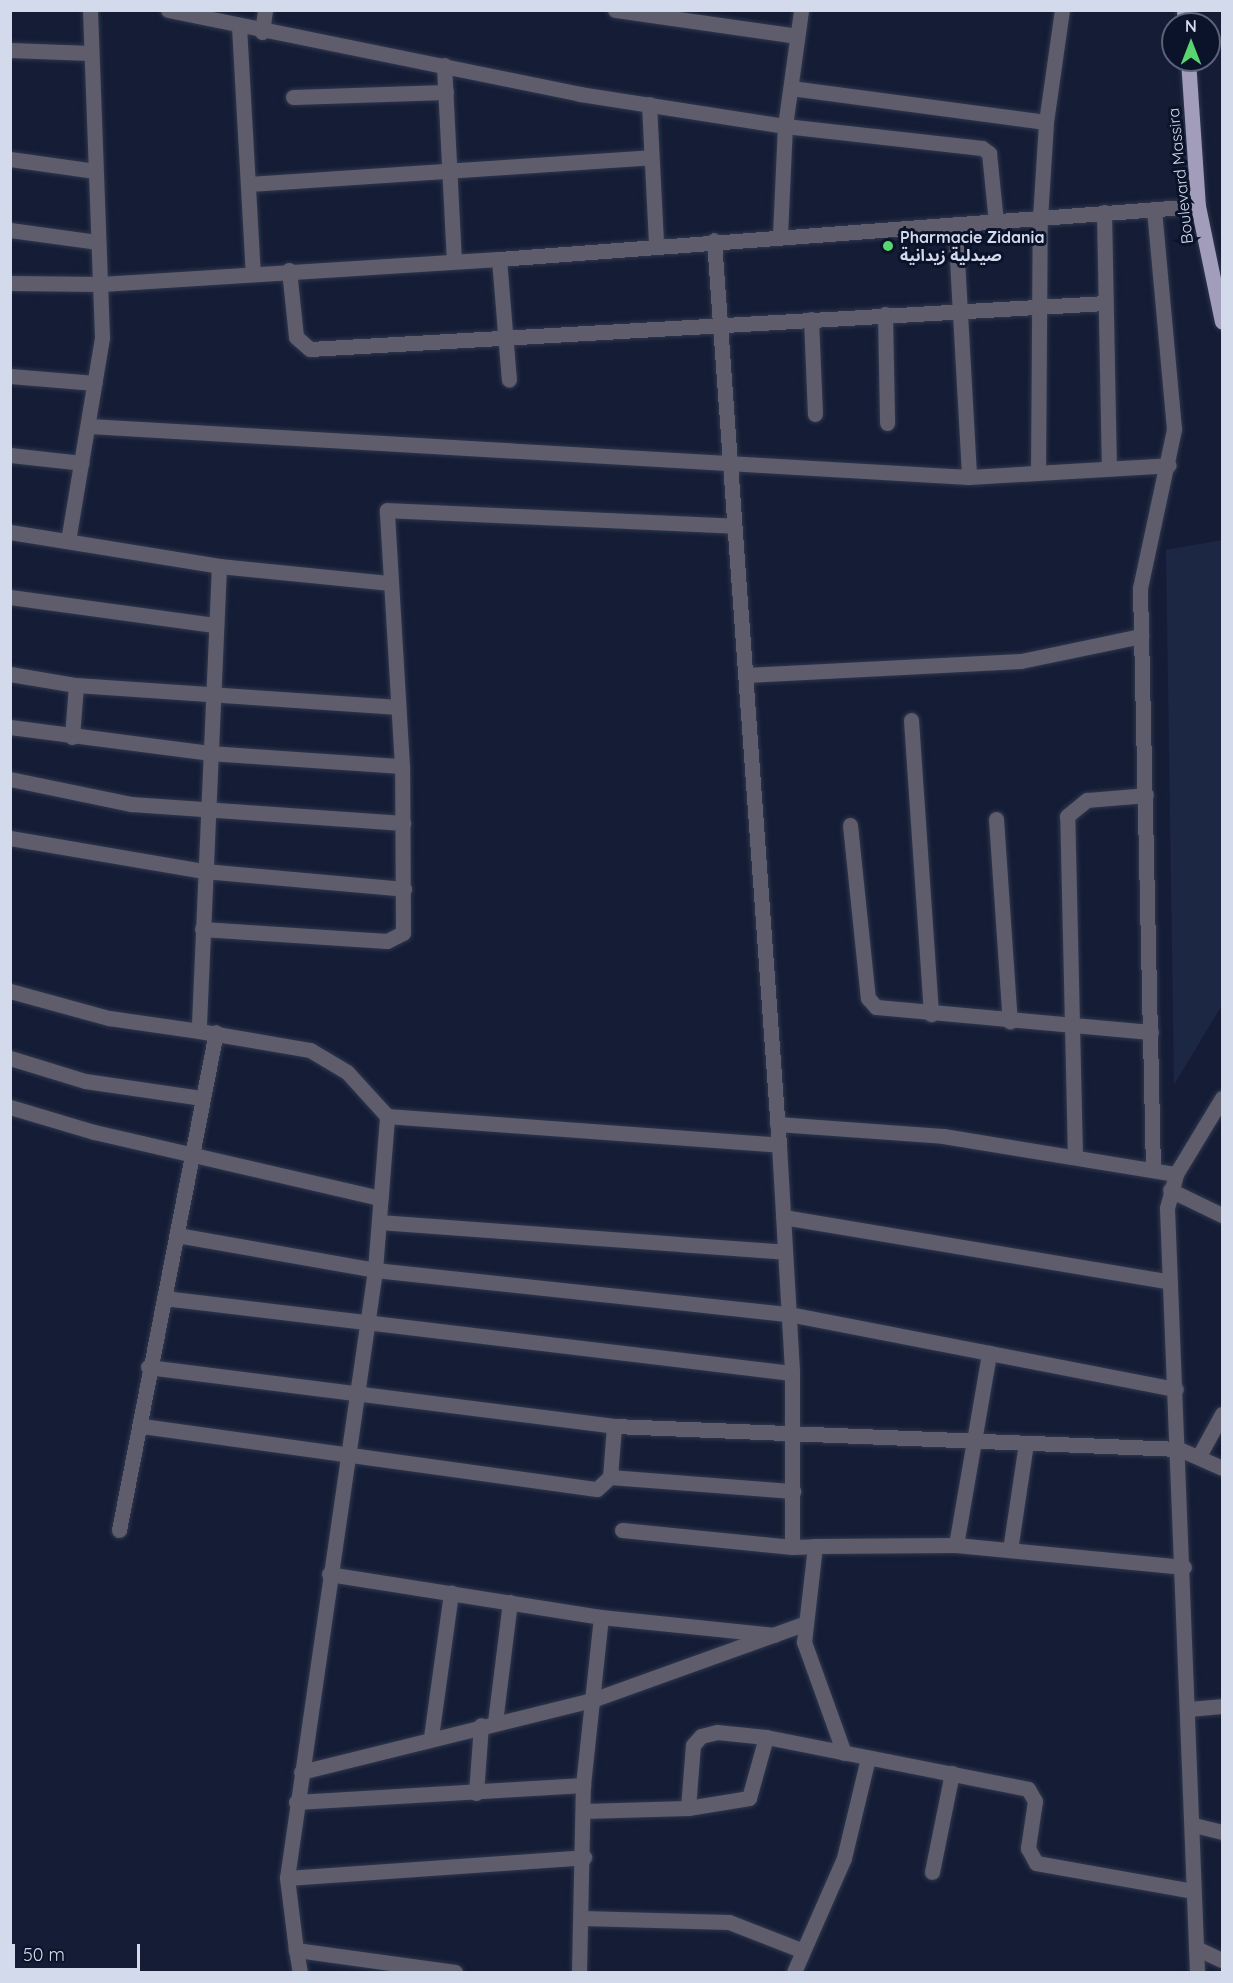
<!DOCTYPE html>
<html>
<head>
<meta charset="utf-8">
<style>
	body { margin:0 }
	#map { position:relative; width:1233px; height:1983px; overflow:hidden; background:#141d35; font-family:Quicksand,"Noto Sans Arabic",sans-serif }
	div>[style] { position:absolute }
	[style*='--x'] { left:calc(var(--x)*1px); top:calc(var(--y)*1px); width:calc(var(--w)*1px); rotate:calc(var(--a)*1deg) }
	.built>* { inset:0; background:#1c2744 }
	.roads { filter:drop-shadow(0 0 2px #2f374e) drop-shadow(0 0 2px #2f374e) }
	.minor>* { height:15px; margin:-7.5px; padding:0 7.5px; transform-origin:7.5px; border-radius:7.5px; background:#5f5d6b }
	.major>* { height:15px; margin:-7.5px; padding:0 7.5px; transform-origin:7.5px; border-radius:7.5px; background:#a19dba }
	.dots>* { width:16px; height:16px; translate:-50% -50%; box-sizing:border-box; border:3px solid #0b132b; border-radius:50% }
	span { translate:-50% -50%; white-space:nowrap; text-align:center; line-height:1.15; -webkit-text-stroke:6px #0b132b; paint-order:stroke }
	.street-label { font-size:16px; color:#d3daeb }
	.poi-label { font-size:16px; color:#d3daeb; font-weight:700 }
	.left { translate:0 -50%; text-align:left }
	.frame { position:absolute; inset:0; border:12px solid #d3daeb; pointer-events:none }
	.north { position:absolute; left:1161px; top:12px; width:60px; height:60px; box-sizing:border-box; background:#0b132b; border:2px solid #5b6378; border-radius:50%; rotate:0deg; font-size:16px; font-weight:700; line-height:24px; text-align:center; color:#d3daeb }
	.north::after { content:''; display:block; margin:auto; width:21px; height:27px; background:#59d56f; clip-path:polygon(50% 0,100% 100%,50% 72%,0 100%) }
	.scale { position:absolute; left:12px; top:1944px; width:128px; height:27px; box-sizing:border-box; border:3px solid #d3daeb; border-top:0; padding-left:8px; font-size:18px; line-height:21px; white-space:nowrap; color:#d3daeb; -webkit-text-stroke:4px #0b132b; paint-order:stroke }
</style>
</head>
<body>
<div id="map">
	<div class="built">
		<i style="clip-path:polygon(1222px 540px,1222px 1005px,1174px 1085px,1166px 550px)"></i>
	</div>
	<div class="roads">
		<div class="minor">
			<i style="--x:168;--y:10;--w:420;--a:11.5"></i>
			<i style="--x:580;--y:94;--w:207;--a:8.9"></i>
			<i style="--x:785;--y:126;--w:198;--a:6.4"></i>
			<i style="--x:982;--y:148;--w:9;--a:36"></i>
			<i style="--x:989;--y:153;--w:69;--a:84.2"></i>
			<i style="--x:615;--y:10;--w:184;--a:8.1"></i>
			<i style="--x:239;--y:26;--w:247;--a:86.8"></i>
			<i style="--x:262;--y:32;--w:22;--a:-82"></i>
			<i style="--x:10;--y:50;--w:80;--a:2.1"></i>
			<i style="--x:444;--y:65;--w:195;--a:87.1"></i>
			<i style="--x:791;--y:88;--w:257;--a:7.6"></i>
			<i style="--x:293;--y:97;--w:153;--a:-1.9"></i>
			<i style="--x:649;--y:104;--w:140;--a:87.1"></i>
			<i style="--x:10;--y:159;--w:86;--a:8"></i>
			<i style="--x:249;--y:184;--w:403;--a:-3.8"></i>
			<i style="--x:1104;--y:212;--w:256;--a:88.9"></i>
			<i style="--x:955;--y:224;--w:253;--a:86.8"></i>
			<i style="--x:10;--y:230;--w:89;--a:7.8"></i>
			<i style="--x:780;--y:235;--w:109;--a:-87.4"></i>
			<i style="--x:785;--y:126;--w:117;--a:-82.1"></i>
			<i style="--x:499;--y:259;--w:121;--a:85.3"></i>
			<i style="--x:289;--y:270;--w:67;--a:84"></i>
			<i style="--x:296;--y:337;--w:18;--a:41"></i>
			<i style="--x:310;--y:349;--w:796;--a:-3.31"></i>
			<i style="--x:10;--y:283;--w:91;--a:0.6"></i>
			<i style="--x:101;--y:284;--w:399;--a:-3.6"></i>
			<i style="--x:499;--y:259;--w:701;--a:-4.34"></i>
			<i style="--x:885;--y:314;--w:109;--a:88.9"></i>
			<i style="--x:811;--y:319;--w:95;--a:87.6"></i>
			<i style="--x:10;--y:376;--w:85;--a:4.7"></i>
			<i style="--x:89;--y:426;--w:881;--a:3.32"></i>
			<i style="--x:969;--y:477;--w:200;--a:-3.4"></i>
			<i style="--x:10;--y:455;--w:72;--a:6.3"></i>
			<i style="--x:1038;--y:473;--w:255;--a:-89.6"></i>
			<i style="--x:1040;--y:218;--w:96;--a:-86.4"></i>
			<i style="--x:1046;--y:122;--w:113;--a:-81.9"></i>
			<i style="--x:10;--y:532;--w:212;--a:9.2"></i>
			<i style="--x:219;--y:566;--w:170;--a:5.7"></i>
			<i style="--x:68;--y:541;--w:207;--a:-80.5"></i>
			<i style="--x:102;--y:337;--w:327;--a:-92.1"></i>
			<i style="--x:219;--y:566;--w:465;--a:92.5"></i>
			<i style="--x:199;--y:1031;--w:113;--a:9.7"></i>
			<i style="--x:310;--y:1050;--w:43;--a:30.7"></i>
			<i style="--x:347;--y:1072;--w:59;--a:47.7"></i>
			<i style="--x:10;--y:597;--w:206;--a:7.8"></i>
			<i style="--x:10;--y:674;--w:67;--a:9.5"></i>
			<i style="--x:76;--y:685;--w:323;--a:3.9"></i>
			<i style="--x:746;--y:675;--w:275;--a:-2.9"></i>
			<i style="--x:1021;--y:661;--w:123;--a:-11.8"></i>
			<i style="--x:911;--y:720;--w:295;--a:86.1"></i>
			<i style="--x:10;--y:727;--w:201;--a:7.4"></i>
			<i style="--x:209;--y:753;--w:193;--a:3.9"></i>
			<i style="--x:72;--y:737;--w:52;--a:-85.6"></i>
			<i style="--x:10;--y:779;--w:124;--a:11.7"></i>
			<i style="--x:131;--y:804;--w:273;--a:4"></i>
			<i style="--x:996;--y:819;--w:203;--a:86.1"></i>
			<i style="--x:850;--y:825;--w:174;--a:84.1"></i>
			<i style="--x:868;--y:998;--w:12;--a:48"></i>
			<i style="--x:876;--y:1007;--w:276;--a:5.2"></i>
			<i style="--x:10;--y:838;--w:197;--a:9.7"></i>
			<i style="--x:204;--y:871;--w:201;--a:5.1"></i>
			<i style="--x:202;--y:929;--w:185;--a:3.7"></i>
			<i style="--x:387;--y:941;--w:18;--a:-27"></i>
			<i style="--x:403;--y:933;--w:167;--a:-90.3"></i>
			<i style="--x:402;--y:766;--w:256;--a:-93.4"></i>
			<i style="--x:387;--y:510;--w:346;--a:2.6"></i>
			<i style="--x:10;--y:991;--w:103;--a:15.3"></i>
			<i style="--x:109;--y:1018;--w:91;--a:8.2"></i>
			<i style="--x:10;--y:1058;--w:78;--a:17"></i>
			<i style="--x:85;--y:1081;--w:117;--a:8.3"></i>
			<i style="--x:10;--y:1107;--w:88;--a:16.6"></i>
			<i style="--x:94;--y:1132;--w:294;--a:13"></i>
			<i style="--x:777;--y:1124;--w:166;--a:4.1"></i>
			<i style="--x:943;--y:1136;--w:236;--a:9.3"></i>
			<i style="--x:779;--y:1145;--w:228;--a:86.7"></i>
			<i style="--x:792;--y:1373;--w:174;--a:90"></i>
			<i style="--x:792;--y:1547;--w:23;--a:-2"></i>
			<i style="--x:815;--y:1546;--w:97;--a:96.5"></i>
			<i style="--x:804;--y:1642;--w:118;--a:70.2"></i>
			<i style="--x:1075;--y:1157;--w:341;--a:-91.3"></i>
			<i style="--x:1067;--y:816;--w:26;--a:-39"></i>
			<i style="--x:1087;--y:800;--w:59;--a:-4.8"></i>
			<i style="--x:1153;--y:1170;--w:582;--a:-91.28"></i>
			<i style="--x:1140;--y:588;--w:163;--a:-77.9"></i>
			<i style="--x:1174;--y:429;--w:221;--a:-95.2"></i>
			<i style="--x:1170;--y:1190;--w:58;--a:25.7"></i>
			<i style="--x:783;--y:1217;--w:392;--a:9.5"></i>
			<i style="--x:379;--y:1222;--w:407;--a:4.2"></i>
			<i style="--x:177;--y:1235;--w:201;--a:10"></i>
			<i style="--x:375;--y:1270;--w:416;--a:6.1"></i>
			<i style="--x:789;--y:1314;--w:394;--a:11"></i>
			<i style="--x:164;--y:1298;--w:632;--a:6.81"></i>
			<i style="--x:148;--y:1367;--w:470;--a:7.2"></i>
			<i style="--x:614;--y:1426;--w:565;--a:2.33"></i>
			<i style="--x:1179;--y:1449;--w:47;--a:23.8"></i>
			<i style="--x:142;--y:1426;--w:459;--a:7.9"></i>
			<i style="--x:597;--y:1489;--w:18;--a:-43"></i>
			<i style="--x:610;--y:1477;--w:51;--a:-85.5"></i>
			<i style="--x:1199;--y:1456;--w:48;--a:-61.3"></i>
			<i style="--x:610;--y:1477;--w:184;--a:4.4"></i>
			<i style="--x:119;--y:1530;--w:507;--a:-78.98"></i>
			<i style="--x:622;--y:1530;--w:171;--a:5.7"></i>
			<i style="--x:956;--y:1545;--w:195;--a:-80.2"></i>
			<i style="--x:815;--y:1546;--w:141;--a:-0.4"></i>
			<i style="--x:956;--y:1545;--w:229;--a:5.5"></i>
			<i style="--x:1010;--y:1550;--w:108;--a:-81.5"></i>
			<i style="--x:329;--y:1574;--w:275;--a:9"></i>
			<i style="--x:601;--y:1617;--w:174;--a:5.9"></i>
			<i style="--x:1188;--y:1709;--w:34;--a:-5"></i>
			<i style="--x:495;--y:1722;--w:121;--a:-82.9"></i>
			<i style="--x:431;--y:1737;--w:146;--a:-82.1"></i>
			<i style="--x:301;--y:1772;--w:303;--a:-13.9"></i>
			<i style="--x:595;--y:1699;--w:224;--a:-19.8"></i>
			<i style="--x:476;--y:1793;--w:68;--a:-85.8"></i>
			<i style="--x:296;--y:1802;--w:288;--a:-3.4"></i>
			<i style="--x:688;--y:1808;--w:63;--a:-85.5"></i>
			<i style="--x:693;--y:1745;--w:12;--a:-48"></i>
			<i style="--x:701;--y:1736;--w:16;--a:-14"></i>
			<i style="--x:717;--y:1732;--w:49;--a:5.8"></i>
			<i style="--x:766;--y:1737;--w:267;--a:11.2"></i>
			<i style="--x:1028;--y:1789;--w:14;--a:60"></i>
			<i style="--x:1035;--y:1801;--w:48;--a:98.5"></i>
			<i style="--x:1028;--y:1848;--w:17;--a:62"></i>
			<i style="--x:1036;--y:1863;--w:159;--a:10.1"></i>
			<i style="--x:583;--y:1811;--w:105;--a:-1.6"></i>
			<i style="--x:688;--y:1808;--w:62;--a:-9.3"></i>
			<i style="--x:749;--y:1798;--w:63;--a:-74.4"></i>
			<i style="--x:1194;--y:1825;--w:29;--a:14"></i>
			<i style="--x:932;--y:1872;--w:101;--a:-78.6"></i>
			<i style="--x:287;--y:1878;--w:298;--a:-4"></i>
			<i style="--x:582;--y:1918;--w:147;--a:1.6"></i>
			<i style="--x:729;--y:1922;--w:77;--a:21.3"></i>
			<i style="--x:1196;--y:1948;--w:29;--a:25"></i>
			<i style="--x:296;--y:1950;--w:22;--a:80"></i>
			<i style="--x:455;--y:1972;--w:161;--a:-172.1"></i>
			<i style="--x:296;--y:1950;--w:73;--a:-97.1"></i>
			<i style="--x:287;--y:1878;--w:614;--a:-81.76"></i>
			<i style="--x:375;--y:1270;--w:154;--a:-85.5"></i>
			<i style="--x:387;--y:1116;--w:393;--a:4.2"></i>
			<i style="--x:779;--y:1145;--w:907;--a:-94.11"></i>
			<i style="--x:579;--y:1972;--w:187;--a:-88.8"></i>
			<i style="--x:583;--y:1785;--w:169;--a:-83.9"></i>
			<i style="--x:794;--y:1972;--w:124;--a:-66.3"></i>
			<i style="--x:844;--y:1858;--w:103;--a:-76.5"></i>
			<i style="--x:1197;--y:1972;--w:765;--a:-92.25"></i>
			<i style="--x:1167;--y:1208;--w:35;--a:-75"></i>
			<i style="--x:1176;--y:1174;--w:89;--a:-58.8"></i>
		</div>
		<div class="major">
			<i style="--x:1184;--y:10;--w:14;--a:86"></i>
			<i style="--x:1188;--y:60;--w:146;--a:86.1"></i>
			<i style="--x:1198;--y:206;--w:118;--a:78.3"></i>
		</div>
	</div>
	<div class="dots">
		<i style="left:888px;top:246px;background:#59d56f"></i>
	</div>
	<div class="street-label">
		<span style="left:1180px;top:176px;rotate:-96deg">Boulevard Massira</span>
	</div>
	<div class="poi-label">
		<span class="left" style="left:900px;top:246px">Pharmacie Zidania<br>صيدلية زيدانية</span>
	</div>
	<div class="frame"></div>
	<div class="north">N</div>
	<div class="scale">50 m</div>
</div>
</body>
</html>
